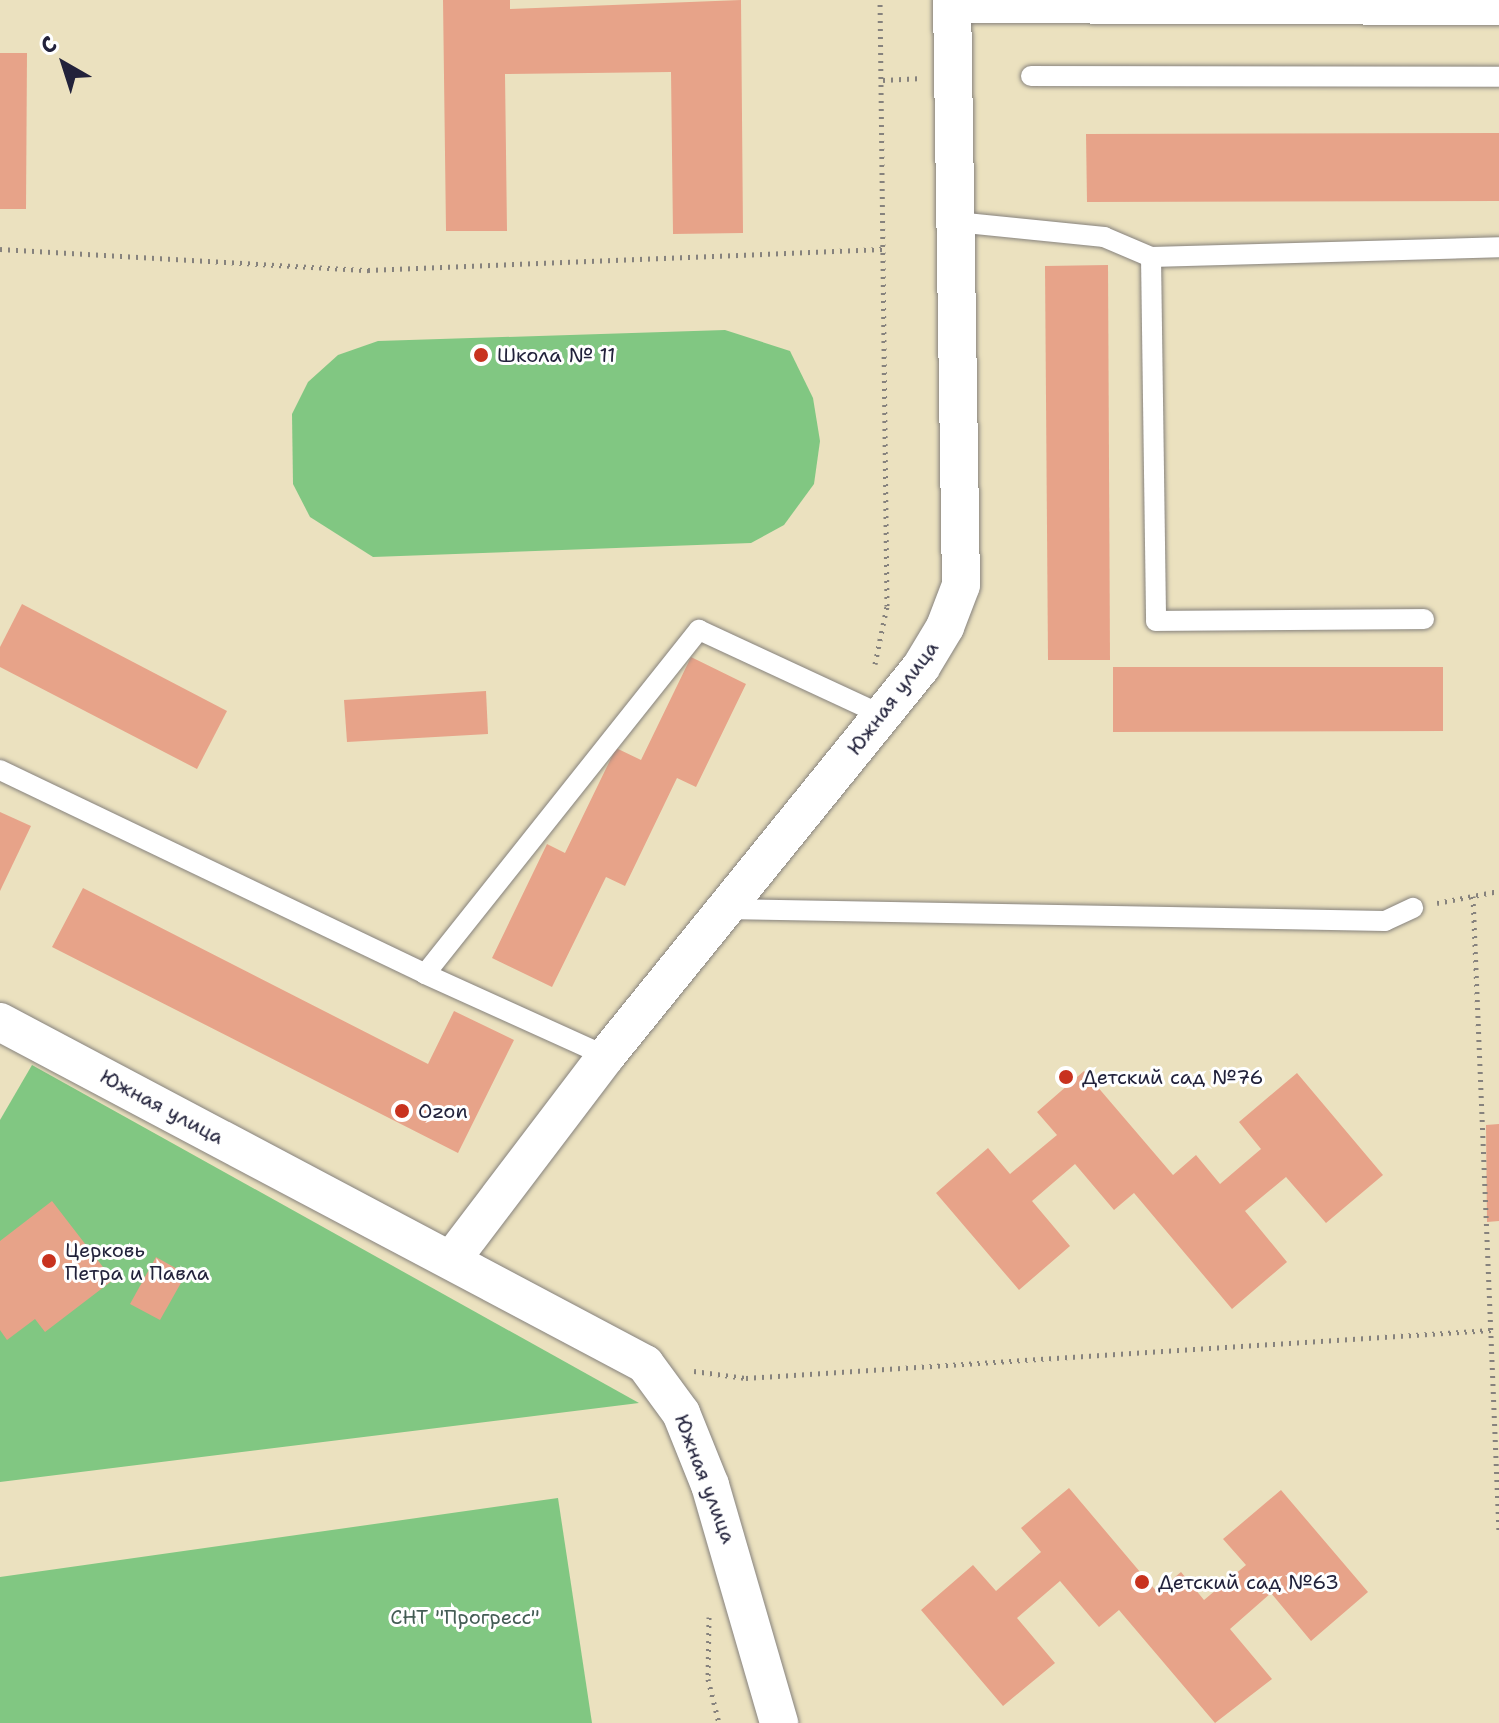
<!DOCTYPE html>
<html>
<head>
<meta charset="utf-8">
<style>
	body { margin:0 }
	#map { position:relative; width:1499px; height:1723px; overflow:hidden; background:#ebe1bf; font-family:"Shantell Sans",sans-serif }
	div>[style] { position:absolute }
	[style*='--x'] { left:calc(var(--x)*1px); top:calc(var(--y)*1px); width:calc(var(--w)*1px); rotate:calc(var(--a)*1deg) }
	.green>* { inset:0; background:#81c782 }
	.building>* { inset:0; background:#e7a389 }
	.path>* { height:5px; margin-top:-2.5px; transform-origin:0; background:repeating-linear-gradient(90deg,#86827d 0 2px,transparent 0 8px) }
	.roads { filter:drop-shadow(0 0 2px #86827d) drop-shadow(0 0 2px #86827d) }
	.lane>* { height:20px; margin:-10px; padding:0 10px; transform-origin:10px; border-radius:10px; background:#fff }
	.street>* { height:38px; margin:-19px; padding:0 19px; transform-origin:19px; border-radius:19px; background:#fff }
	.dots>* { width:22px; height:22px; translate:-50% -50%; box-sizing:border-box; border:4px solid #fff; border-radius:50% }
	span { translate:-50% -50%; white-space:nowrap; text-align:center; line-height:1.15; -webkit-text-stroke:6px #fff; paint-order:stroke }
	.poi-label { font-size:20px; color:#22223b }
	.left { translate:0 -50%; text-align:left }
	.street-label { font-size:20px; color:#22223b }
	.park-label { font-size:20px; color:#435c54 }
	.north { position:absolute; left:24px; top:24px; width:80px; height:80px; -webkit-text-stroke:6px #fff; paint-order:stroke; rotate:321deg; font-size:22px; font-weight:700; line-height:32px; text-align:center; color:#22223b }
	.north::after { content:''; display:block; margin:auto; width:28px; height:36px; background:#22223b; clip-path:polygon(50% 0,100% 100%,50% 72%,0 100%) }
</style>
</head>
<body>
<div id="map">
	<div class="green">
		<i style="clip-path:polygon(725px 330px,790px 351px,813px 398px,820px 441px,814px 484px,784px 525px,751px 543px,373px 557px,310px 517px,293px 484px,292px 414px,308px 382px,338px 355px,378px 341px)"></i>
		<i style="clip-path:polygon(32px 1065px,639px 1403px,0 1482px,0 1120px)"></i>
		<i style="clip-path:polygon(558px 1498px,592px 1723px,0 1723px,0 1577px)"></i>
	</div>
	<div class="building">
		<i style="clip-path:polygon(443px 0,510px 0,510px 9px,741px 0,743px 233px,673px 234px,671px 72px,505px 74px,507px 231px,446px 231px)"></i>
		<i style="clip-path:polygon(0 53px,27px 53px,26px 209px,0 209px)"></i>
		<i style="clip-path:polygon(1499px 133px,1499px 201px,1087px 202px,1086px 134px)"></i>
		<i style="clip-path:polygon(1108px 265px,1110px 660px,1048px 660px,1045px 266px)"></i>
		<i style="clip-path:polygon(22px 604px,227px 711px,197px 769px,0 667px,0 647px)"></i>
		<i style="clip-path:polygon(691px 657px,746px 684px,696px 787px,677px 778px,625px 886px,606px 877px,552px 987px,492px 958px,547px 844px,565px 853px,616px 748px,641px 760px)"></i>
		<i style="clip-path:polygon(1113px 667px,1443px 667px,1443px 731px,1113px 732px)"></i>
		<i style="clip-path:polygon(486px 691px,488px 734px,347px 742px,344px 700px)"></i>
		<i style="clip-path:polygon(0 812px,31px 826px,0 891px)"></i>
		<i style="clip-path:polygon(83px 888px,428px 1064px,454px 1011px,514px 1040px,458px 1153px,52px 947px)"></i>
		<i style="clip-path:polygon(1084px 1071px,1173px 1175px,1196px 1155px,1220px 1184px,1261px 1149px,1239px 1122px,1297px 1073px,1383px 1175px,1326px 1223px,1286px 1177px,1245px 1211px,1287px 1262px,1232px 1309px,1134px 1193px,1114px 1210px,1075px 1164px,1032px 1201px,1070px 1246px,1019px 1290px,936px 1193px,988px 1148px,1010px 1174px,1057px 1135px,1037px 1112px)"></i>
		<i style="clip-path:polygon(1499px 1124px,1499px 1221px,1487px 1222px,1486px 1125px)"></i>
		<i style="clip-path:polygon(52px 1201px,113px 1280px,45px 1332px,35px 1319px,7px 1340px,0 1330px,0 1241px)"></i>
		<i style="clip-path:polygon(156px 1257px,186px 1274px,160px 1320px,130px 1304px)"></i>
		<i style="clip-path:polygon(1069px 1488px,1157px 1592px,1181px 1572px,1204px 1600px,1246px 1565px,1223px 1539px,1281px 1490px,1368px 1592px,1311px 1641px,1271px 1593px,1230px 1629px,1272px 1679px,1215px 1723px,1119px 1610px,1099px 1627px,1060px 1581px,1017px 1618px,1055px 1663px,1003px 1706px,921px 1610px,973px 1565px,996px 1591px,1041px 1552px,1021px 1528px)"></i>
	</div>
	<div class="path">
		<i style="--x:883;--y:80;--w:35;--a:-3"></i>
		<i style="--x:0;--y:249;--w:369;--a:3.3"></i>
		<i style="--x:368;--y:270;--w:516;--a:-2.33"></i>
		<i style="--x:875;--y:664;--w:59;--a:-78.3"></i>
		<i style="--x:887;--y:606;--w:606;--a:-90.66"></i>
		<i style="--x:1473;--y:896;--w:637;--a:87.66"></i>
		<i style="--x:1437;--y:903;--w:63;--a:-11"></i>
		<i style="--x:694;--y:1371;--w:52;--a:7.7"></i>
		<i style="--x:746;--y:1378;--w:747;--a:-3.69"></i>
		<i style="--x:709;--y:1617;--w:62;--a:90.9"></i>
		<i style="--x:708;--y:1679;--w:45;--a:76"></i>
	</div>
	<div class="roads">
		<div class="lane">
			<i style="--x:1031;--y:76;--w:468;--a:0.1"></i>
			<i style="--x:956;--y:222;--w:149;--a:5.8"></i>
			<i style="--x:1104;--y:237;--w:51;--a:23.1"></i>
			<i style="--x:1151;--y:257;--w:348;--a:-1.6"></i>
			<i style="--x:1151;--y:257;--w:364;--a:89.2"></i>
			<i style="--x:1156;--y:621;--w:268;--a:-0.4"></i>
			<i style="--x:0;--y:770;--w:471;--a:25.6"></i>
			<i style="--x:724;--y:909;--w:661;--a:1.04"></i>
			<i style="--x:1385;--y:921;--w:31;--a:-25"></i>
			<i style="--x:606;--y:1056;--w:199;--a:-155.6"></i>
			<i style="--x:425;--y:974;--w:440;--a:-51.5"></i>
			<i style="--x:699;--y:630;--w:202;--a:24.9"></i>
		</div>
		<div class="street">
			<i style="--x:952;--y:4;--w:547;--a:0.21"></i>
			<i style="--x:0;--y:1022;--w:730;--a:27.93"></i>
			<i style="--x:645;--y:1364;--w:61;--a:53.7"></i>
			<i style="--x:681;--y:1413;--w:78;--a:68.1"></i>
			<i style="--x:710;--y:1485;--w:248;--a:73.8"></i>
			<i style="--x:452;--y:1259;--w:255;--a:-52.8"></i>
			<i style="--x:606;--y:1056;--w:501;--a:-51"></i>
			<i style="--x:921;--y:667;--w:47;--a:-59"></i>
			<i style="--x:945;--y:627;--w:45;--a:-69.1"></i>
			<i style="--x:961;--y:585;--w:585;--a:-90.88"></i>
		</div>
	</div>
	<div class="dots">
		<i style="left:481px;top:355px;background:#c8321e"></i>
		<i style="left:1066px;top:1077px;background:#c8321e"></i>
		<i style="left:402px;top:1111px;background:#c8321e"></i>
		<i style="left:49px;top:1261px;background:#c8321e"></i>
		<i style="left:1142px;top:1582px;background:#c8321e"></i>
	</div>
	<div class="poi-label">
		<span class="left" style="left:497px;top:355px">Школа № 11</span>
		<span class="left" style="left:1082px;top:1077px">Детский сад №76</span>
		<span class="left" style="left:418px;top:1111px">Ozon</span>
		<span class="left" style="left:65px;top:1262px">Церковь<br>Петра и Павла</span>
		<span class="left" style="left:1158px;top:1582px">Детский сад №63</span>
	</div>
	<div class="street-label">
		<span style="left:893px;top:698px;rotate:-53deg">Южная улица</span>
		<span style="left:162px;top:1107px;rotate:28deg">Южная улица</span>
		<span style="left:705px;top:1479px;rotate:69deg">Южная улица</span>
	</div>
	<div class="park-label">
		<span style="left:465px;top:1617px">СНТ "Прогресс"</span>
	</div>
	<div class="north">С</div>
</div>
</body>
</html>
